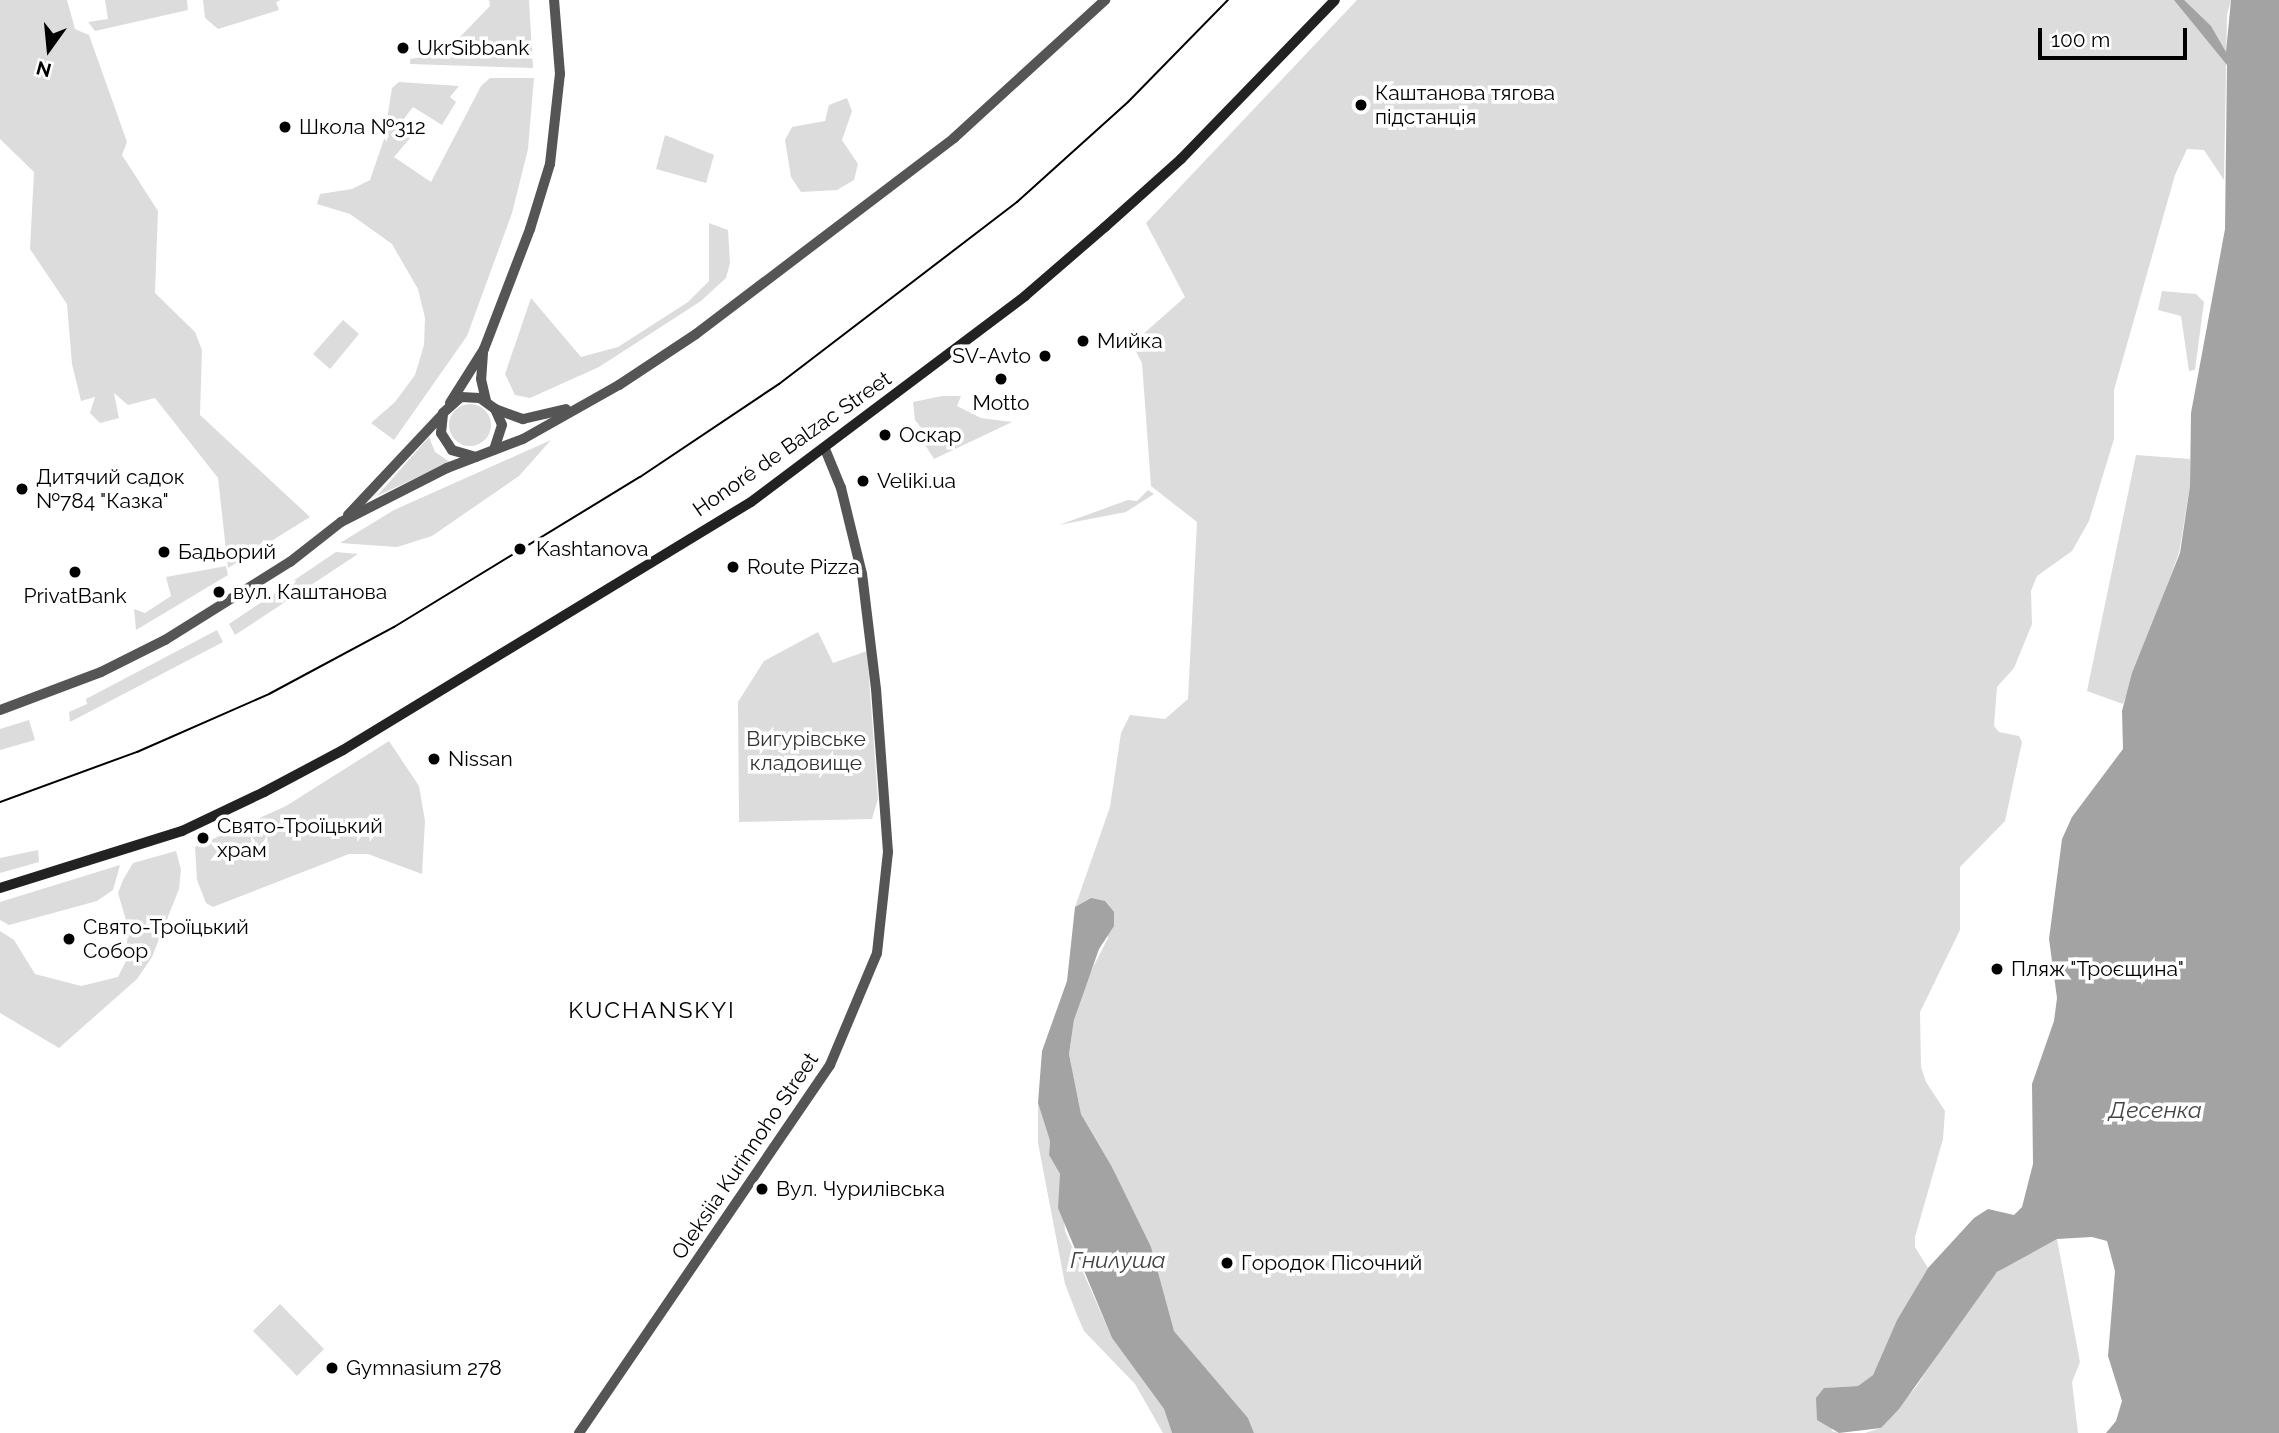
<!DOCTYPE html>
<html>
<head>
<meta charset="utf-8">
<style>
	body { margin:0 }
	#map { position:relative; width:2279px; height:1433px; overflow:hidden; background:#fff; font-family:Raleway,sans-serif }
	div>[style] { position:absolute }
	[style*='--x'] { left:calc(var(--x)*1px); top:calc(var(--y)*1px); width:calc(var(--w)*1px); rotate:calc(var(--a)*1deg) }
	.green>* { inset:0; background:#dcdcdc }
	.round { border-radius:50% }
	.water>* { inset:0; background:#a3a3a3 }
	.tertiary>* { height:10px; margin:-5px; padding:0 5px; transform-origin:5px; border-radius:5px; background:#555 }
	.secondary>* { height:10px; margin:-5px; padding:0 5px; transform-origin:5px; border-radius:5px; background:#222 }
	.tram>* { height:2px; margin:-1px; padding:0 1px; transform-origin:1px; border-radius:1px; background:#000 }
	.dots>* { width:19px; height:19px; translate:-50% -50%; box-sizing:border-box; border:4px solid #fff; border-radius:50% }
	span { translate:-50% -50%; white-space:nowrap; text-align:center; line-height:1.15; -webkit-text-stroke:7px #fff; paint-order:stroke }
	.poi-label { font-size:21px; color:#000 }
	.left { translate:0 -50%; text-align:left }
	.right { translate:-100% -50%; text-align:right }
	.street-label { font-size:21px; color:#000 }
	.park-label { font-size:21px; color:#333 }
	.neighbourhood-label { font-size:23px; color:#000; letter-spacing:2px }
	.water-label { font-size:23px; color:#444; font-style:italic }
	.north { position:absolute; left:14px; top:14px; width:70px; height:70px; -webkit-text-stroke:5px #fff; paint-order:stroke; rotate:195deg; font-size:19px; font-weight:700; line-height:28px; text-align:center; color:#000 }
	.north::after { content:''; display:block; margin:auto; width:24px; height:32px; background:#000; clip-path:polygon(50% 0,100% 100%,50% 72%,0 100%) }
	.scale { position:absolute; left:2038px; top:28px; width:149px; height:32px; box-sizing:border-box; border:4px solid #000; border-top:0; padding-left:9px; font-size:21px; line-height:24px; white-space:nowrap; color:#000; -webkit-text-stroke:5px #fff; paint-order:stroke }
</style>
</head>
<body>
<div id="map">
	<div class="green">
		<i style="clip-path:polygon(0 0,67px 0,75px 29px,89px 35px,127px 142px,122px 155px,158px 211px,155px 293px,195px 332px,202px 350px,200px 415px,310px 517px,228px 568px,218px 478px,155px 398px,128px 405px,114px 393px,119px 418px,100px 423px,90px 413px,95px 397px,81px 401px,72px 364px,67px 304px,30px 249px,34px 172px,0 139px)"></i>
		<i style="clip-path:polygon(105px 0,187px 0,188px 10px,95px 31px,88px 22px,108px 19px)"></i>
		<i style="clip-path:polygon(203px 0,281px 0,276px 2px,279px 10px,218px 29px,205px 18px)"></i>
		<i style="clip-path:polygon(489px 0,529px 0,533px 68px,410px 64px,410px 59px,428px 56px,458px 39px,490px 6px)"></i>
		<i style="clip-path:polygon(1357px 0,2231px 0,2227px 15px,2224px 180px,2204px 150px,2187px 149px,2175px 175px,2114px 390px,2114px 439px,2089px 521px,2072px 551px,2037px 576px,2031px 591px,2032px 624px,2014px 668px,1997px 687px,1994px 726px,1999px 732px,2019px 736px,2022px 742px,2005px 821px,1960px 867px,1960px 930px,1920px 1012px,1921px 1067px,1926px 1082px,1945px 1111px,1943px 1139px,1915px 1237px,1915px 1247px,1928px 1268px,1897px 1320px,1873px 1375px,1858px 1386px,1824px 1388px,1832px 1431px,1839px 1433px,1254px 1433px,1248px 1418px,1174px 1331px,1138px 1223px,1112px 1167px,1081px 1114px,1069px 1054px,1074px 1020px,1085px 983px,1108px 938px,1091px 898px,1075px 907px,1110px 807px,1121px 733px,1130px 715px,1165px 719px,1188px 699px,1197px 522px,1151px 486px,1142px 363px,1132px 344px,1185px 297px,1146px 223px)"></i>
		<i style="clip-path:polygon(490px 78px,534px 78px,528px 149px,512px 213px,467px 336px,394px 440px,371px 423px,395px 402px,415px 375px,424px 345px,425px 318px,418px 289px,392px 244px,350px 214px,317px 204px,320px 194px,352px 189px,370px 180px,384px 139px,392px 88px,399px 82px,459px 86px,450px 97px,456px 102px,442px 125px,413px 107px,403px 120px,407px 124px,402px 131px,410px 138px,394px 157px,431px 182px,481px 86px)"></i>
		<i style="clip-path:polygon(847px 98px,852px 111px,842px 140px,858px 164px,854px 180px,837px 190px,801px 192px,791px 177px,785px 140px,792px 127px,825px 121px,829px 105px)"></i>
		<i style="clip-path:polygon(665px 135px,714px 155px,706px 183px,656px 169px)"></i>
		<i style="clip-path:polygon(709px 223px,728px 230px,730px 263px,726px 278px,701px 301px,599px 367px,530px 398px,515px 395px,505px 374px,531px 298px,581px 357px,618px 347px,688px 302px,709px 281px)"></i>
		<i style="clip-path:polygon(2162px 291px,2196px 294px,2204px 302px,2195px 370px,2189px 371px,2181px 316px,2158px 310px)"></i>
		<i style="clip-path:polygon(343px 320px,359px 334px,330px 369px,313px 354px)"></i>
		<i style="clip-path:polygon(942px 396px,961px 396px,957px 406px,981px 418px,1012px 422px,934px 459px,922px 440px,926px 434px,915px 420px,913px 402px)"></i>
		<i class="round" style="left:449px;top:404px;width:42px;height:42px"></i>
		<i style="clip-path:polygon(429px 437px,435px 452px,450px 462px,377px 496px)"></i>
		<i style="clip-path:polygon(551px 440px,519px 476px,432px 536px,397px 547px,340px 543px,394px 510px)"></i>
		<i style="clip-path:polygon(2136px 455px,2190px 459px,2190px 486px,2179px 553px,2123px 704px,2087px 691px)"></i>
		<i style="clip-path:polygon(1148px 490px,1154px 494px,1126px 512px,1059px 525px,1128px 500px,1137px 501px)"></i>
		<i style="clip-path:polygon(336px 552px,358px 554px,235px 635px,229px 624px)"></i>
		<i style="clip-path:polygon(226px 566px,228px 575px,136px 630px,134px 609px,145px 613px,171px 596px,166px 577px)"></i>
		<i style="clip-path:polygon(217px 630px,223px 642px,70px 722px,69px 712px,87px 704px,86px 699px)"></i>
		<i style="clip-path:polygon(818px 632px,833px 663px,867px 651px,878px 799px,872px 819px,739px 822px,738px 702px,764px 661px)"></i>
		<i style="clip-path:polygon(29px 720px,35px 740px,0 750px,0 729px)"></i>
		<i style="clip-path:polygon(389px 741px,419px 786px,425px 821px,422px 874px,368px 854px,349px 854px,213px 907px,206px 903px,197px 880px,195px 847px,286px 806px)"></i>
		<i style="clip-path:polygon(38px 850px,39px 862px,0 873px,0 858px)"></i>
		<i style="clip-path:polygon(176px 851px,181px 870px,179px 889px,152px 957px,137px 979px,59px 1048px,0 1013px,0 931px,14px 940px,35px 974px,81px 986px,118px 977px,126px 961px,128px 927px,118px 893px,123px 880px,133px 863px)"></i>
		<i style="clip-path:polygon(120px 865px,113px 890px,97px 901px,9px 925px,0 920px,0 902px)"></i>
		<i style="clip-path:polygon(1038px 1103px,1050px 1141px,1049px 1155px,1060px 1174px,1065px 1231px,1112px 1338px,1164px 1409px,1172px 1433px,1163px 1433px,1135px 1384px,1084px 1331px,1077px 1315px,1065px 1284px,1038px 1143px)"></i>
		<i style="clip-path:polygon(2057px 1239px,2080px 1362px,2072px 1382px,2078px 1433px,1865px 1433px,1881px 1428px,1916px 1387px,1984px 1284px,2012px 1260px)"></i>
		<i style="clip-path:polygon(280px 1304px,324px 1349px,297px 1376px,253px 1331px)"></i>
	</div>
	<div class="water">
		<i style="clip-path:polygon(2174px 0,2184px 0,2211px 26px,2226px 52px,2231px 0,2279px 0,2279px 1433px,2106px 1433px,2116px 1421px,2122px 1401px,2108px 1356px,2115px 1271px,2107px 1241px,2092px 1237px,2057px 1239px,1997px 1272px,1899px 1409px,1881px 1428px,1839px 1433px,1817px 1420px,1816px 1398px,1824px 1388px,1858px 1386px,1873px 1375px,1897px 1320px,1928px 1268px,1974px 1218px,1988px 1209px,2014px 1215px,2022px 1207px,2033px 1164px,2032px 1084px,2054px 1021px,2057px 998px,2049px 939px,2062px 839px,2072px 817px,2123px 749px,2122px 711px,2132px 673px,2180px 553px,2190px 486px,2191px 413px,2225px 229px,2227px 65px)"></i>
		<i style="clip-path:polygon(1091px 898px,1105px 901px,1114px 912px,1114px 926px,1099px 949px,1074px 1020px,1069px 1054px,1081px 1114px,1112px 1167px,1151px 1247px,1174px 1331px,1248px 1418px,1254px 1433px,1172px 1433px,1164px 1409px,1112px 1338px,1058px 1208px,1060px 1174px,1049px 1155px,1050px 1141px,1038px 1103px,1042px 1051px,1067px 981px,1075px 907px)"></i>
	</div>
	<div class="tertiary">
		<i style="--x:483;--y:353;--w:26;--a:94"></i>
		<i style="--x:481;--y:379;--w:23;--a:77"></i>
		<i style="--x:450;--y:403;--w:64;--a:-57.8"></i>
		<i style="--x:484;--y:349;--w:129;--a:-69"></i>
		<i style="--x:530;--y:229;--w:68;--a:-72.9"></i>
		<i style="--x:550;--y:164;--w:91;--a:-83.7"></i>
		<i style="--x:560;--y:74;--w:74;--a:-94.6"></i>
		<i style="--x:495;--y:409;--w:30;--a:20"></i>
		<i style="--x:523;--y:419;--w:44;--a:-13.1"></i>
		<i style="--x:476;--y:457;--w:25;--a:-164"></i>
		<i style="--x:452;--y:450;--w:20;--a:-123"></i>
		<i style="--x:441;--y:433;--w:20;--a:-84"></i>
		<i style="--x:443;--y:413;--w:24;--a:-42"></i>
		<i style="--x:461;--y:397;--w:19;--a:3"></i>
		<i style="--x:480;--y:398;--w:19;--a:36"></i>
		<i style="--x:495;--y:409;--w:17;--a:66"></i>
		<i style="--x:502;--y:425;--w:26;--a:108"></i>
		<i style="--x:348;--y:515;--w:136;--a:-46.8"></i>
		<i style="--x:0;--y:710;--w:108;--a:-20.6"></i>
		<i style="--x:101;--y:672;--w:72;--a:-26.6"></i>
		<i style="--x:165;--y:640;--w:147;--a:-32"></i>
		<i style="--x:290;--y:562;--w:65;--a:-38.1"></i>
		<i style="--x:341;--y:522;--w:119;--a:-27"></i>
		<i style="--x:447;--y:468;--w:81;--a:-20.9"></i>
		<i style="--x:523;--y:439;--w:110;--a:-29.4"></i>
		<i style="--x:619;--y:385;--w:92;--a:-33.5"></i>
		<i style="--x:696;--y:334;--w:324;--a:-37.2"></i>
		<i style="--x:954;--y:138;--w:205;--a:-42.4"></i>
		<i style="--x:579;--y:1433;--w:445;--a:-55.7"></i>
		<i style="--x:830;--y:1065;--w:121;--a:-67.2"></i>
		<i style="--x:877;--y:953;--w:102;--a:-83.8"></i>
		<i style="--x:888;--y:852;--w:163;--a:-94.2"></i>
		<i style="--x:876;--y:689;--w:116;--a:-96.9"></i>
		<i style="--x:862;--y:574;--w:89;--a:-103.7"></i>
		<i style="--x:841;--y:488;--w:42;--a:-112.3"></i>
	</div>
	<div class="secondary">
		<i style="--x:0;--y:888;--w:191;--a:-17.4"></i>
		<i style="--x:182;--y:831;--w:91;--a:-25.4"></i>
		<i style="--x:264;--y:792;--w:89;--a:-28"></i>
		<i style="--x:343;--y:750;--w:477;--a:-31.3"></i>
		<i style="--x:751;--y:502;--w:343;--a:-36.9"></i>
		<i style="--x:1025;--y:296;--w:106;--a:-40.8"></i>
		<i style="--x:1105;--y:227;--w:102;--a:-41.8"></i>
		<i style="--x:1181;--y:159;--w:221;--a:-45.9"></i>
	</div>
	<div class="tram">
		<i style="--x:0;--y:802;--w:146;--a:-20.1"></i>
		<i style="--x:137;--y:752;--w:144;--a:-23.7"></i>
		<i style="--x:269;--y:694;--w:142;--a:-28.2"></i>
		<i style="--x:394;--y:627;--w:288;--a:-31.4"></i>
		<i style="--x:640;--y:477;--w:167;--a:-33.8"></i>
		<i style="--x:779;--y:384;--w:300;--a:-37.4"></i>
		<i style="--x:1017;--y:202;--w:149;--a:-42"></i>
		<i style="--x:1128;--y:102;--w:143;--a:-45.6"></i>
	</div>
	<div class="dots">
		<i style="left:403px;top:48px;background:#000"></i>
		<i style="left:1361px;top:105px;background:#000"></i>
		<i style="left:285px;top:127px;background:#000"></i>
		<i style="left:1083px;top:341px;background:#000"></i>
		<i style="left:1045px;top:356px;background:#000"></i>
		<i style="left:1001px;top:379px;background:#000"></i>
		<i style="left:885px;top:435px;background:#000"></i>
		<i style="left:863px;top:481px;background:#000"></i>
		<i style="left:22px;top:489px;background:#000"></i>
		<i style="left:520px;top:549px;background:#000"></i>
		<i style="left:164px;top:552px;background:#000"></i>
		<i style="left:733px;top:567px;background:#000"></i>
		<i style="left:75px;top:572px;background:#000"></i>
		<i style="left:219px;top:592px;background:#000"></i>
		<i style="left:434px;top:759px;background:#000"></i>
		<i style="left:203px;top:838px;background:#000"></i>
		<i style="left:69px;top:939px;background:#000"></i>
		<i style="left:1997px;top:969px;background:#000"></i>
		<i style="left:762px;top:1189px;background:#000"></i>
		<i style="left:1227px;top:1263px;background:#000"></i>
		<i style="left:332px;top:1368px;background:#000"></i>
	</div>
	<div class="poi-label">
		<span class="left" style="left:417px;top:48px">UkrSibbank</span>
		<span class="left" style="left:1375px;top:105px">Каштанова тягова<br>пiдстанцiя</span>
		<span class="left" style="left:299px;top:127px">Школа №312</span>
		<span class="left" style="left:1097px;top:341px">Мийка</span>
		<span class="right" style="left:1031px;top:356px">SV-Avto</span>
		<span style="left:1001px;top:403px">Motto</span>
		<span class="left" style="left:899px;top:435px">Оскар</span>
		<span class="left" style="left:36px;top:489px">Дитячий садок<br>№784 "Казка"</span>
		<span class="left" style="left:877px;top:481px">Veliki.ua</span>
		<span class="left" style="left:536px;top:549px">Kashtanova</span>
		<span class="left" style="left:178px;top:552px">Бадьорий</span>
		<span class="left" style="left:747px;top:567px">Route Pizza</span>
		<span class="left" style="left:233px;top:592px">вул. Каштанова</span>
		<span style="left:75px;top:596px">PrivatBank</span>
		<span class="left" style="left:448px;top:759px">Nissan</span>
		<span class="left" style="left:217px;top:838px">Свято-Троїцький<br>храм</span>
		<span class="left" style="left:83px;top:939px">Свято-Троїцький<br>Собор</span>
		<span class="left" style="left:2011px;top:969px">Пляж "Троєщина"</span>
		<span class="left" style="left:776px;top:1189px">Вул. Чурилівська</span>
		<span class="left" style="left:1241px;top:1263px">Городок Пісочний</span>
		<span class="left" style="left:346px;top:1368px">Gymnasium 278</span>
	</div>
	<div class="street-label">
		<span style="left:792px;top:444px;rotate:-35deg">Honoré de Balzac Street</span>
		<span style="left:745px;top:1156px;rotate:-56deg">Oleksiia Kurinnoho Street</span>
	</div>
	<div class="park-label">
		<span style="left:806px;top:751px">Вигурівське<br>кладовище</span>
	</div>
	<div class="neighbourhood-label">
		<span style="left:652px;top:1010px">KUCHANSKYI</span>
	</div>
	<div class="water-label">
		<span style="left:2155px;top:1110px">Десенка</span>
		<span style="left:1118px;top:1260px">Гнилуша</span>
	</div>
	<div class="north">N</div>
	<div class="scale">100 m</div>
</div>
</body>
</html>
